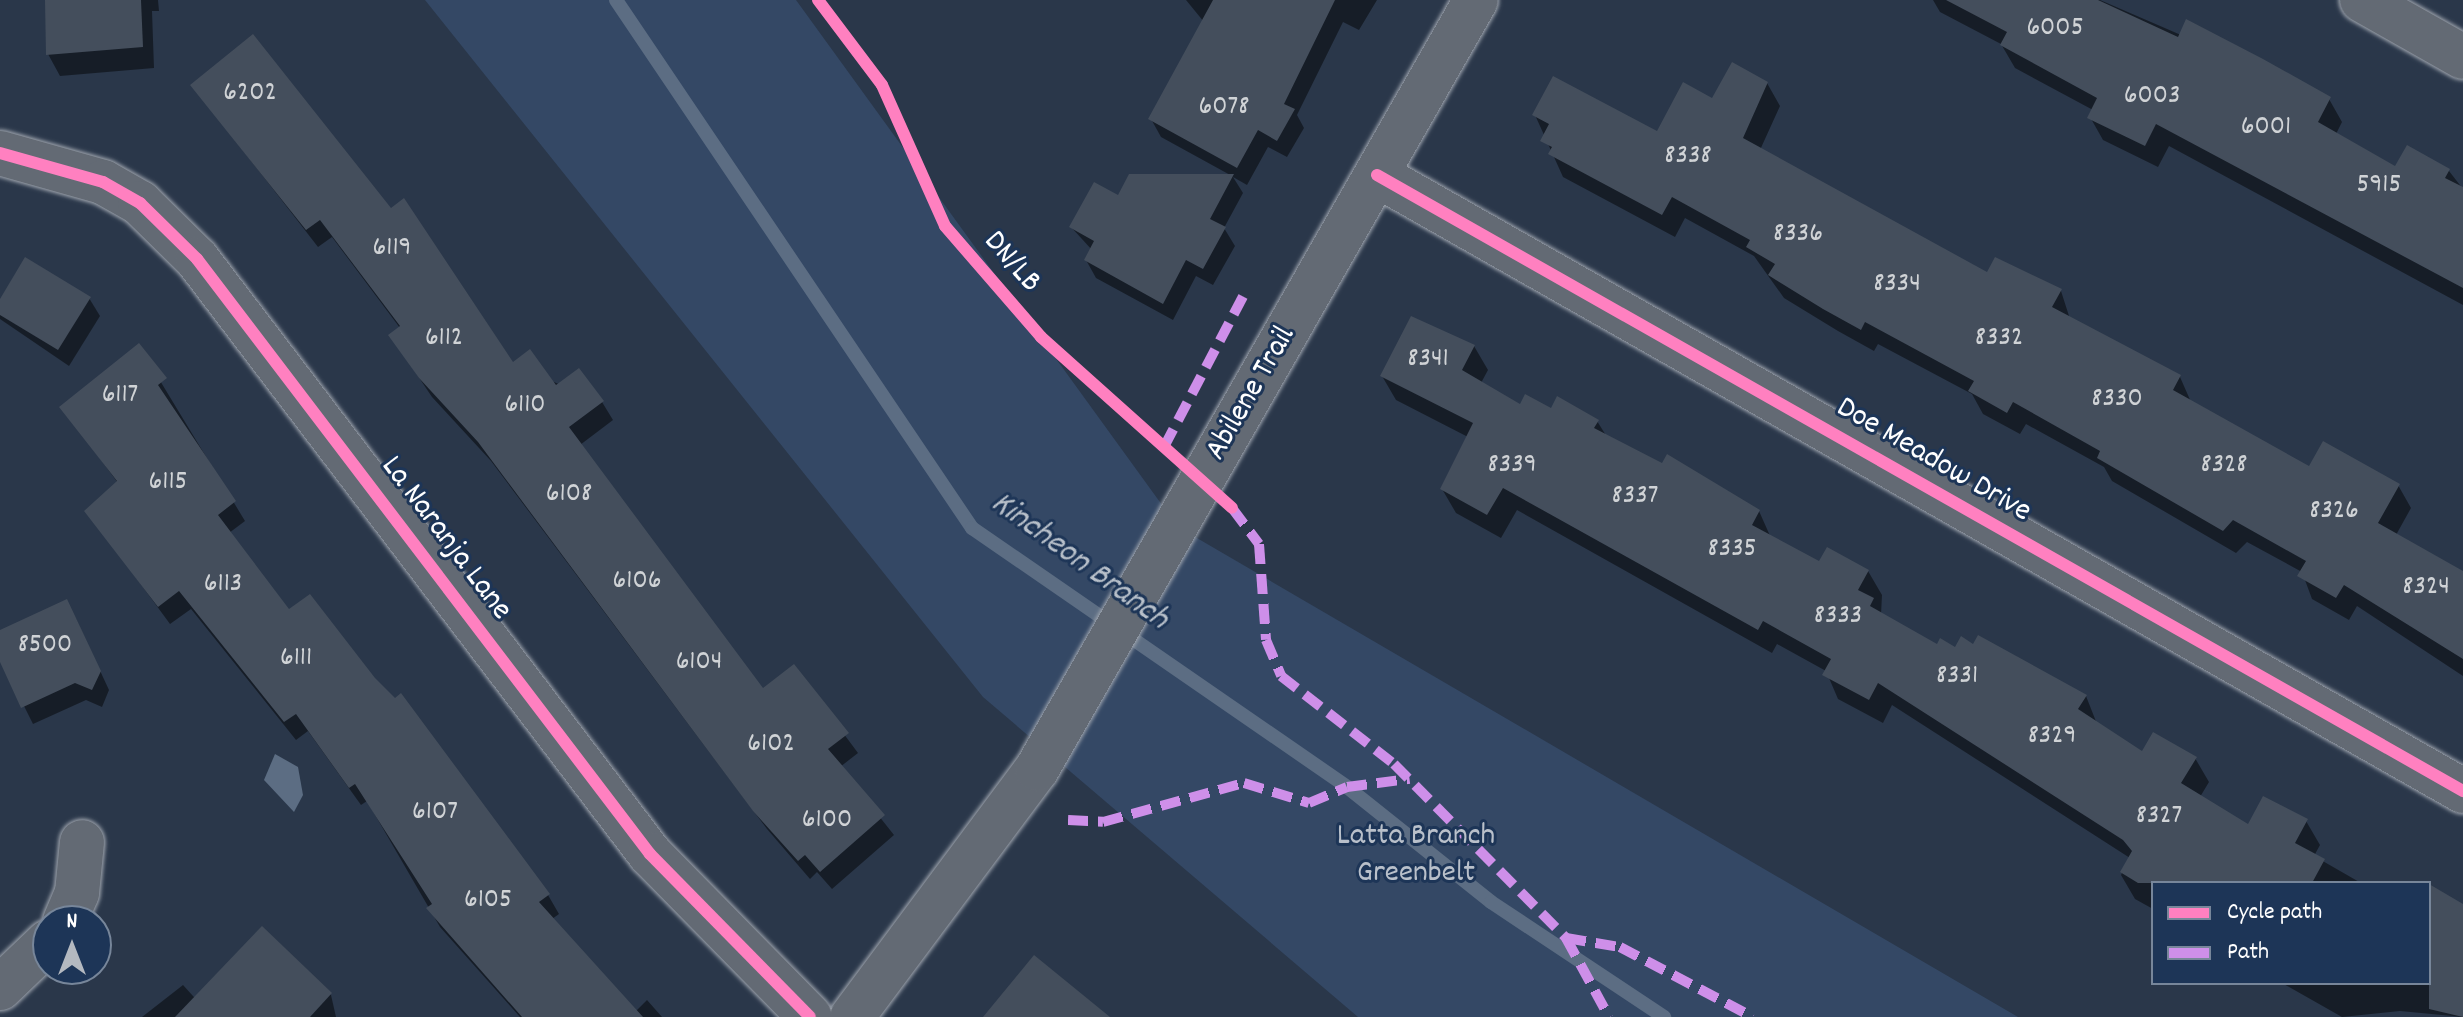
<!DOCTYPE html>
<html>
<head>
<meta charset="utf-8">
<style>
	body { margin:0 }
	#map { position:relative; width:2463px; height:1017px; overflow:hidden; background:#2a374a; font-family:Dekko,sans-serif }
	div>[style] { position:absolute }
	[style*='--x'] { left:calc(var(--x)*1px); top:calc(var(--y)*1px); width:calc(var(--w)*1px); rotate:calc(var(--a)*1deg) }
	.green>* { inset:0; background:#344865 }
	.water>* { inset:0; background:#5c6d83 }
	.shadow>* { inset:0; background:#0007 }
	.stream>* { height:14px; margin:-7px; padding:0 7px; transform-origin:7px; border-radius:7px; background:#5c6d83 }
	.building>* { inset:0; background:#444e5c }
	.roads { filter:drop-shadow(0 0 2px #9fa5ae) drop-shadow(0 0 2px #9fa5ae) }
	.minor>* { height:44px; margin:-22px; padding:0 22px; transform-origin:22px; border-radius:22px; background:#636a74 }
	.quiet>* { height:10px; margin-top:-5px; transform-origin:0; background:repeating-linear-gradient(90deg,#ce8fe9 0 20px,transparent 0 30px) }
	.cycleway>* { height:12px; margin:-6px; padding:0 6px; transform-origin:6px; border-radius:6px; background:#ff80c0 }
	span { translate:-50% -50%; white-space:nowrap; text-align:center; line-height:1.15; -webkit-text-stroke:6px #1d3557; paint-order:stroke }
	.number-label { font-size:28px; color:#d0d3d6 }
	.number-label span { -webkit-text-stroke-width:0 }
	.street-label { font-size:32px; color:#fff }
	.park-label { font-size:32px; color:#b9c0ca }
	.water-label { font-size:34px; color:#b8c0ca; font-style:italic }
	.legend { position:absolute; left:2151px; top:881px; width:280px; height:104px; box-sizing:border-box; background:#1d3557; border:2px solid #77869a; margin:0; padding:10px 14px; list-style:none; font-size:24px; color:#fff }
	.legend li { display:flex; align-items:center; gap:16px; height:40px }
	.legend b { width:40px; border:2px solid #77869a }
	.north { position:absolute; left:32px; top:905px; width:80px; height:80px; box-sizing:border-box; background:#1d3557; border:2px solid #77869a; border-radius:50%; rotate:0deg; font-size:22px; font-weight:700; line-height:32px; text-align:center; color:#fff }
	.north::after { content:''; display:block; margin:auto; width:28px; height:36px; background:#b4b9c0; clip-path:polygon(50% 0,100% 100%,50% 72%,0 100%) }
</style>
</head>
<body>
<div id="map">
	<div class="green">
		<i style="clip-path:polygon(425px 0,796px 0,1178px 527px,2018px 1017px,1358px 1017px,983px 697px)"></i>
	</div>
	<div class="water">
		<i style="clip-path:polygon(275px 754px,298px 767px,303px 795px,294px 812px,264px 780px)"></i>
	</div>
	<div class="shadow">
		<i style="clip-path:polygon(47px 0,158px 0,159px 11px,152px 11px,154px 68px,60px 76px,48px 54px)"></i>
		<i style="clip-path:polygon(1186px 0,1377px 0,1359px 30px,1343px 22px,1297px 115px,1304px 128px,1287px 157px,1268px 147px,1247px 185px,1233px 177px,1243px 193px,1224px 228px,1235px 246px,1213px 285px,1196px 276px,1173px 320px,1096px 278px,1086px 260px,1092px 250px,1071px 227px,1118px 198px,1232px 176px,1161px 137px,1151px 119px,1204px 22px)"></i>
		<i style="clip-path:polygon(1933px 0,2100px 0,2329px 99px,2342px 122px,2336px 134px,2396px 169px,2449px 171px,2463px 189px,2463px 305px,2169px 146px,2158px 167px,2103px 140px,2090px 117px,2093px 110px,2015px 68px,2001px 44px,1940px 12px)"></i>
		<i style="clip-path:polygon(1767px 83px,1780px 106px,1760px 150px,1987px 275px,2061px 291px,2070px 319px,2180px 377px,2191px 402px,2310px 469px,2398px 485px,2411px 508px,2396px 535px,2463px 573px,2463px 676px,2357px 606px,2349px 620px,2312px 599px,2302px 572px,2247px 542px,2236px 553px,2112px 481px,2104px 467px,2026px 424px,2020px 434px,1983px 414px,1972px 394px,1878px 344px,1874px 351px,1838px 331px,1784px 298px,1754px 256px,1685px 218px,1675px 237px,1563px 177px,1535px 115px,1658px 134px,1713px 101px)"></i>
		<i style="clip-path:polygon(193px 86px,513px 365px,602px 402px,613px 420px,580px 445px,763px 690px,794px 667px,858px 753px,840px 767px,894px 835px,832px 889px,817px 872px,810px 879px,767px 829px,491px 461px,432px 397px,391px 336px,400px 328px,332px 237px,318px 247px)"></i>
		<i style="clip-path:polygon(89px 298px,100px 316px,69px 366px,0 319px,0 303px)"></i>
		<i style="clip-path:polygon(139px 346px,245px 521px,229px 533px,289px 612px,548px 895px,559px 914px,552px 919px,635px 1012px,647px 1000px,662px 1017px,520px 1017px,440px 927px,367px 801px,361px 805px,308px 731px,296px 740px,191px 609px,170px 624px,87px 511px,118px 483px,62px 407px)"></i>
		<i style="clip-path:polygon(1474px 346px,1488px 370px,1481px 383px,1520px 407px,1597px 421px,1607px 437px,1759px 511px,1771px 538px,1820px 564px,1868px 571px,1882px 595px,1881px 615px,1937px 647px,2086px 696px,2097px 724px,2143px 754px,2195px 758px,2209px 782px,2200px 797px,2249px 827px,2306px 821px,2320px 845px,2314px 856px,2361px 883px,2153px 883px,2153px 909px,2135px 899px,2121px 875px,2130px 858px,1892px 705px,1883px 723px,1838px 699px,1826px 671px,1777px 644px,1772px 653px,1517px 510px,1501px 538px,1456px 513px,1442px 489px,1468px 437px,1396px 400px,1382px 376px)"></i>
		<i style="clip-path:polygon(76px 619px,109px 690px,102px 707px,86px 700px,33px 724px,0 658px,0 633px)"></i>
		<i style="clip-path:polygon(2429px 886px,2463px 909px,2463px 1017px,2400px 1011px,2342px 1017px,2282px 983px,2429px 983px)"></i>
		<i style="clip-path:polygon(262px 929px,331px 995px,336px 1017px,289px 1017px)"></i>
		<i style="clip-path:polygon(183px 985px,212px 1017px,142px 1017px)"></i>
	</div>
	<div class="stream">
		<i style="--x:616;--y:0;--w:637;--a:56.01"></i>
		<i style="--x:972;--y:528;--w:456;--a:34.6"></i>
		<i style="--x:1347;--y:787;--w:184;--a:38.6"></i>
		<i style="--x:1491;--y:902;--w:208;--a:33.6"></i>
	</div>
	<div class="building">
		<i style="clip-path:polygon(45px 0,141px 0,143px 47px,46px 55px)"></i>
		<i style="clip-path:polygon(1213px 0,1335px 0,1284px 104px,1295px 109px,1277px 141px,1258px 130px,1237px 168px,1148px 119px)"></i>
		<i style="clip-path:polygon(1946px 0,2098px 0,2178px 37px,2186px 19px,2263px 59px,2331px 97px,2318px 122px,2395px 166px,2407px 145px,2450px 169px,2445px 178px,2463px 187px,2463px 288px,2156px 124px,2145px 146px,2087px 118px,2097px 98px,2000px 45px,2007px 32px)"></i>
		<i style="clip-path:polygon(253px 34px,391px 208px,404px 198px,513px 362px,530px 349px,556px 385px,579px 368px,604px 401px,569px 427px,763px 688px,794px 664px,849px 733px,828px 749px,885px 815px,820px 872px,805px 855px,798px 861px,753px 811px,478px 442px,419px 378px,388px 335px,400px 326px,320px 220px,306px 230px,190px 85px)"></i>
		<i style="clip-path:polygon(1732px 62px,1768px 82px,1743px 138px,1987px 272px,1995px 257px,2062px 289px,2052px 307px,2181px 375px,2173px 390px,2309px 466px,2323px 441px,2400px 484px,2378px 523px,2463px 571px,2463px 659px,2344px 585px,2336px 598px,2297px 576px,2306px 561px,2233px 520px,2223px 531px,2097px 458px,2100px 451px,2013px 402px,2007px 413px,1968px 391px,1974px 381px,1865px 322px,1861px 330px,1823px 309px,1768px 275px,1775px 264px,1746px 247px,1750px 240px,1672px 197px,1662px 215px,1548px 154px,1552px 147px,1540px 141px,1549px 124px,1532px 115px,1553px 76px,1657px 131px,1683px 82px,1712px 98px)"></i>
		<i style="clip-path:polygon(1129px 174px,1234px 174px,1210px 219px,1226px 227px,1203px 269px,1186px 260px,1163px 304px,1084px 260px,1094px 241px,1069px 227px,1094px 182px,1118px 195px)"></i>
		<i style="clip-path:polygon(25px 257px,91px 297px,58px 350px,0 315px,0 299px)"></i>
		<i style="clip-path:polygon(1411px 316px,1475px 345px,1462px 370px,1520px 404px,1525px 394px,1551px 408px,1557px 396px,1599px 420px,1594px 428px,1662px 463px,1667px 454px,1760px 510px,1752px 525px,1819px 561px,1827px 547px,1869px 570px,1858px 590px,1874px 598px,1870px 606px,1937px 644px,1940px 638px,1955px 647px,1961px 636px,1973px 644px,1978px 635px,2087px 695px,2078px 709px,2142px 751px,2153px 732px,2197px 757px,2181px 783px,2248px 824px,2263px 796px,2308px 819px,2295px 843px,2325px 859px,2312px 883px,2138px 883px,2120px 872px,2132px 851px,2123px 840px,1878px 683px,1869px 700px,1822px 675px,1831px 659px,1763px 621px,1758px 630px,1503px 488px,1487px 515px,1440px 489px,1473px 423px,1380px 376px)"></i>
		<i style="clip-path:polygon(139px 343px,167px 378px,158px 385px,236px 501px,218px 515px,289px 609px,310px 594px,375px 678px,395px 698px,401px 693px,550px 894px,539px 902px,643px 1017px,522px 1017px,426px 908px,432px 904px,355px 784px,349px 788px,296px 714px,284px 722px,179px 591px,158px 607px,84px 511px,117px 481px,59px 407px)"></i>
		<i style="clip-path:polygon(67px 599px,101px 671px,92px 690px,75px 683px,21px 708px,0 662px,0 630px)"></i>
		<i style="clip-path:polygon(2429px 884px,2463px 904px,2463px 1017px,2429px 1009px)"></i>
		<i style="clip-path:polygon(262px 926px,332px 993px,310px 1017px,175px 1017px)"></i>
		<i style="clip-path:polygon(1034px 955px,1110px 1017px,983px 1017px)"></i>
	</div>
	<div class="roads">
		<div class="minor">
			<i style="--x:2362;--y:0;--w:116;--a:29.4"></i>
			<i style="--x:0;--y:153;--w:107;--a:15.7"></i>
			<i style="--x:103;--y:182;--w:43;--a:29.6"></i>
			<i style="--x:140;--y:203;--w:80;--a:44.5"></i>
			<i style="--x:197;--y:259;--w:748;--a:52.72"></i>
			<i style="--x:650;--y:854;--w:228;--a:45.5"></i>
			<i style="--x:1377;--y:175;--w:1249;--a:29.56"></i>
			<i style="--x:65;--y:921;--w:30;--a:-67"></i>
			<i style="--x:77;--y:893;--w:51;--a:-84.4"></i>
			<i style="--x:0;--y:988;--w:66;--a:-43.8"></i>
			<i style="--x:852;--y:1017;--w:309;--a:-53.3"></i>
			<i style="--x:1037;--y:769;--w:885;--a:-60.28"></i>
		</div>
	</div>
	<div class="quiet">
		<i style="--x:1164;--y:447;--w:174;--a:-62.3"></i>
		<i style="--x:1232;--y:508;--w:45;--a:53.1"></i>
		<i style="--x:1259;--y:544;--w:96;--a:85.8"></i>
		<i style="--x:1266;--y:640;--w:39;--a:67"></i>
		<i style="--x:1281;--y:676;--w:143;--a:37.9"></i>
		<i style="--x:1394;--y:764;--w:245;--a:45.3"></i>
		<i style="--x:1566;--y:938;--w:90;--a:61.4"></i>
		<i style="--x:1068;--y:820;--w:35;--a:3"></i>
		<i style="--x:1103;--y:822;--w:146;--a:-15.5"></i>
		<i style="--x:1244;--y:783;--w:68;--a:17.1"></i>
		<i style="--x:1309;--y:803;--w:41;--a:-22.8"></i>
		<i style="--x:1347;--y:787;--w:63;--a:-7.4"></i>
		<i style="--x:1566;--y:938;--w:55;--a:9.5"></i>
		<i style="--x:1620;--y:947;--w:150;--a:27.8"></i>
	</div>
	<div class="cycleway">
		<i style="--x:818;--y:0;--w:106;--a:53"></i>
		<i style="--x:882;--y:85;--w:154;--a:65.9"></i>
		<i style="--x:945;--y:226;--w:147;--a:49.1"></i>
		<i style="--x:1041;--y:337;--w:256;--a:41.8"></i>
		<i style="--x:0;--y:153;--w:107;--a:15.7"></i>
		<i style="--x:103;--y:182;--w:43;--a:29.6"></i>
		<i style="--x:140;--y:203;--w:80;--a:44.5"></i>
		<i style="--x:197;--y:259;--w:748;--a:52.72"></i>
		<i style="--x:650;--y:854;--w:228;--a:45.5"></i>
		<i style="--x:1377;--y:175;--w:1249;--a:29.56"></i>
	</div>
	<div class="number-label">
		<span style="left:2055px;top:29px">6005</span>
		<span style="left:250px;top:94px">6202</span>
		<span style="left:2152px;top:97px">6003</span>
		<span style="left:1224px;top:108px">6078</span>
		<span style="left:2266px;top:128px">6001</span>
		<span style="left:1688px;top:157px">8338</span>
		<span style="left:2379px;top:186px">5915</span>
		<span style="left:1798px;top:235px">8336</span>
		<span style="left:392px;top:249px">6119</span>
		<span style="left:1897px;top:285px">8334</span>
		<span style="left:444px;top:339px">6112</span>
		<span style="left:1999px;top:339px">8332</span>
		<span style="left:1428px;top:360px">8341</span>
		<span style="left:120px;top:396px">6117</span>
		<span style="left:2117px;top:400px">8330</span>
		<span style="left:525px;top:406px">6110</span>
		<span style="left:1512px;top:466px">8339</span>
		<span style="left:2224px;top:466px">8328</span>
		<span style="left:168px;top:483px">6115</span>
		<span style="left:569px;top:495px">6108</span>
		<span style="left:1635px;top:497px">8337</span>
		<span style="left:2334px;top:512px">8326</span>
		<span style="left:1732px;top:550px">8335</span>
		<span style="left:637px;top:582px">6106</span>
		<span style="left:223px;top:585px">6113</span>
		<span style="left:2426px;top:588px">8324</span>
		<span style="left:1838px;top:617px">8333</span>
		<span style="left:45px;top:646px">8500</span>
		<span style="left:296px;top:659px">6111</span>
		<span style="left:699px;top:663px">6104</span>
		<span style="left:1957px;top:677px">8331</span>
		<span style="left:2052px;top:737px">8329</span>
		<span style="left:771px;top:745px">6102</span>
		<span style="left:435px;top:813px">6107</span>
		<span style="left:2159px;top:817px">8327</span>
		<span style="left:827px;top:821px">6100</span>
		<span style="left:488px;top:901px">6105</span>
	</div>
	<div class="street-label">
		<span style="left:1011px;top:263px;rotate:49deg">DN/LB</span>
		<span style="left:1252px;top:394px;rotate:-60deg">Abilene Trail</span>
		<span style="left:1933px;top:461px;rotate:30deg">Doe Meadow Drive</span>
		<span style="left:445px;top:539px;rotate:53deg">La Naranja Lane</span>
	</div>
	<div class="park-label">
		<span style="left:1416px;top:856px">Latta Branch<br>Greenbelt</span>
	</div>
	<div class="water-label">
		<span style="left:1079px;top:562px;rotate:36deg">Kincheon Branch</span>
	</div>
	<ul class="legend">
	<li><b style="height:10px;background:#ff80c0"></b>Cycle path</li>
	<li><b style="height:10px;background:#ce8fe9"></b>Path</li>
	</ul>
	<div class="north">N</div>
</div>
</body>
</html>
